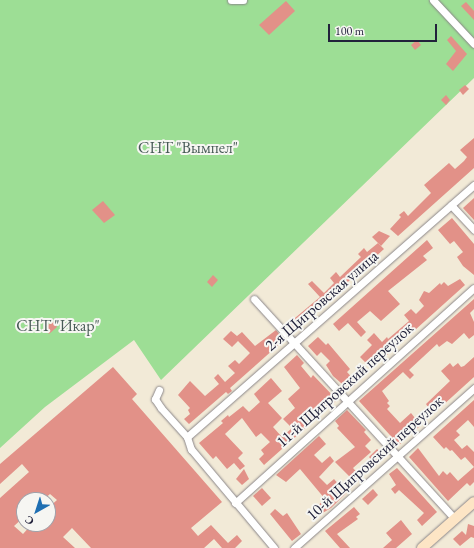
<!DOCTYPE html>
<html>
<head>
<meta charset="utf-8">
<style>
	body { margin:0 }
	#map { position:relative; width:474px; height:548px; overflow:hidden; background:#f2ead7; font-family:"EB Garamond",serif }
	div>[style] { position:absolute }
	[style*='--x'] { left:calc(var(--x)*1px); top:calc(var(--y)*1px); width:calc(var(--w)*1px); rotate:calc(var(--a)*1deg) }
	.green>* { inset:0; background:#9dde95 }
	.building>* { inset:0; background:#e29188 }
	.roads { filter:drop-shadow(0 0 1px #8a8689) drop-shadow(0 0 1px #8a8689) }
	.street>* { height:7px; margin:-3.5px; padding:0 3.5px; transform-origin:3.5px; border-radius:3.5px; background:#fff }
	.secondary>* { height:10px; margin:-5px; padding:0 5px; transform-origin:5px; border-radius:5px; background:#fde5c5 }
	span { translate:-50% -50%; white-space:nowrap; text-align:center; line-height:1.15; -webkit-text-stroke:4px #f6f6f2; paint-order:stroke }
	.park-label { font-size:16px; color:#475a56 }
	.street-label { font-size:16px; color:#22223b }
	.north { position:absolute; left:16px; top:492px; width:40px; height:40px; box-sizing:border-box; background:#f6f6f2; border:1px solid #a1a1a9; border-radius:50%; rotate:219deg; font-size:11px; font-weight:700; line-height:16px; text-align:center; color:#22223b }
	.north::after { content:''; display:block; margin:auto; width:14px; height:18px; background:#1f6fb2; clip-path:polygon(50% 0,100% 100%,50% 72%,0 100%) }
	.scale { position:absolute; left:328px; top:24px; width:109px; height:18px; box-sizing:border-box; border:2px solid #22223b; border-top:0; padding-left:5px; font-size:12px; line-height:14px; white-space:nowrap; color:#22223b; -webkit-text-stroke:3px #f6f6f2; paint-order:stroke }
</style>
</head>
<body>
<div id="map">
	<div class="green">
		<i style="clip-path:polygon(0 0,474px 0,474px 78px,161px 380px,134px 340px,45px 407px,0 448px)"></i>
	</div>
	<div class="building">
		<i style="clip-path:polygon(286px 1px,295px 11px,269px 35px,259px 25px)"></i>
		<i style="clip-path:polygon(466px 2px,474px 11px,474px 20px,461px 6px)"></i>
		<i style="clip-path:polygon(451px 36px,467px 54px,453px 71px,446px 64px,456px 51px,447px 40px)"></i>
		<i style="clip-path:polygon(417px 40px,421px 45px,415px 50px,411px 45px)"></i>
		<i style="clip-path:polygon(465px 85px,469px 89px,463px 95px,459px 90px)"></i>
		<i style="clip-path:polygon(446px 95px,450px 100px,446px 105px,441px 100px)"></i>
		<i style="clip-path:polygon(474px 138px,474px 168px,398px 236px,390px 229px,401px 217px,399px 215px,404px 211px,408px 216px,431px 193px,424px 185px,449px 163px,455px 169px,464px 161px,467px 157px,460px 150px)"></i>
		<i style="clip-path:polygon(474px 198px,474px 220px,463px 208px)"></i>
		<i style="clip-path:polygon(103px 201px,115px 215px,104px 223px,92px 210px)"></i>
		<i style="clip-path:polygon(452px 218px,474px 244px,474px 275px,463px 266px,457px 257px,463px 252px,454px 241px,450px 244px,438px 230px)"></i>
		<i style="clip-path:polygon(379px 231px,390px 236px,381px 246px,372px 237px)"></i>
		<i style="clip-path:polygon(427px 240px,433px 248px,423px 256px,427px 260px,388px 291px,400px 304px,381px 321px,370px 311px,357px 322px,366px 332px,361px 337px,348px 323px,339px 331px,333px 324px)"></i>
		<i style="clip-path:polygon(378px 243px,384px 249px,295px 330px,289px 323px,320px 297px,308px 284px,312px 281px,324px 293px,334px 283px,330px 278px,336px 272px,340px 277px,361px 257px,358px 254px,364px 248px,367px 252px)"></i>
		<i style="clip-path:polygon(213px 275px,218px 280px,212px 287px,207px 282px)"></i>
		<i style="clip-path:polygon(460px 279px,465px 285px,375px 366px,369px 360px,366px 363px,360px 357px,372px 345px,367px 340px,374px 333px,382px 342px,387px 337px,388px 339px,409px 321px,404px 315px,411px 309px,416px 314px,424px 306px,419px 300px,424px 291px,429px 293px,440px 283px,441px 285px,444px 282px,448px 286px)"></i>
		<i style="clip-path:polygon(474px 299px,474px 309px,470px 313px,474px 322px,474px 335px,469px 339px,464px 333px,452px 344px,447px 341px,439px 347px,437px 344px,409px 370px,414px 375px,410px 379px,403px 372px,382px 391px,389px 401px,387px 403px,390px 406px,387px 409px,400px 423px,411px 413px,415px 418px,428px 407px,426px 404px,450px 381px,441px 371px,450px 363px,453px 367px,458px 363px,461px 367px,464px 366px,474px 357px,474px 377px,399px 445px,359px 401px)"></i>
		<i style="clip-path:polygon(53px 321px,57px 327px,49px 334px,44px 328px)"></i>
		<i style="clip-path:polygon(276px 330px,284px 340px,230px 388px,232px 391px,228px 394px,226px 392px,189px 424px,184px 419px,190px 414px,188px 410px,190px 408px,178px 395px,190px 381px,205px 396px,219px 384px,214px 378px,218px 374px,225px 382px,235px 373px,228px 366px,235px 360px,239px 364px,250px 353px,238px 341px,232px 347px,223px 339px,231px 331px,237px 336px,242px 332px,255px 346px)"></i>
		<i style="clip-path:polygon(318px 337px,326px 345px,328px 343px,350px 369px,347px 372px,357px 383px,349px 390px,333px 376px,326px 365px,330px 361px,321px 352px,317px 356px,308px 346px)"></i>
		<i style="clip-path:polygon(297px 355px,304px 363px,301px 366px,311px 378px,313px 375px,337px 400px,264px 465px,259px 459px,264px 454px,261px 450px,270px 442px,261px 433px,256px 437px,242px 418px,225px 434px,243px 453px,238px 458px,245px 466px,240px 470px,234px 463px,227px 469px,216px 456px,213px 459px,199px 443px,223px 423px,221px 421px,228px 415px,229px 417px,243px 406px,249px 412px,260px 402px,254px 394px,271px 378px,282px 391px,268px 403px,282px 418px,273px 427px,282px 437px,292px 428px,283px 419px,295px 408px,288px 399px,300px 388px,284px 367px)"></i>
		<i style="clip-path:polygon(evenodd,113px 367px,137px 394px,132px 399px,222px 502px,191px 528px,198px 536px,211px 525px,228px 543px,237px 535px,242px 541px,235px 548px,222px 548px,214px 539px,204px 548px,91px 548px,72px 528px,63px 537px,75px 548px,0 548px,0 498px,29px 472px,22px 464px,0 484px,0 464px,113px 367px,50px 494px,57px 500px,48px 508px,48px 524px,32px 524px,23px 534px,14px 526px,24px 517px,24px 500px,43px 500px,50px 494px)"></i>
		<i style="clip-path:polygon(474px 400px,474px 427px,468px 420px,456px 431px,460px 435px,454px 440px,462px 449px,467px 445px,474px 452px,474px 467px,465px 457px,461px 460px,452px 450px,450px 451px,446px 447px,444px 449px,433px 437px)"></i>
		<i style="clip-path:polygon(347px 410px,366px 430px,364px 432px,371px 440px,365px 446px,371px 452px,353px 468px,362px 478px,331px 508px,316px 517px,312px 511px,325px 499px,300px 469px,286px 482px,276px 475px,319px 436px,326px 444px,314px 455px,322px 463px,330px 456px,334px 461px,319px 477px,327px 485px,334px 479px,340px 486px,350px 477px,335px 462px,355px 447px,337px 428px,339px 426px,335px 421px)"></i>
		<i style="clip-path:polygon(418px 448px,439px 476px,443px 471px,447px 475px,450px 472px,458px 481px,474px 467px,474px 482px,470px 486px,467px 483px,448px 501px,409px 457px)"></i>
		<i style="clip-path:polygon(377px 449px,386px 456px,376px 465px,369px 457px)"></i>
		<i style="clip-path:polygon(397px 468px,437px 512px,422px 526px,417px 520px,424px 513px,399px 490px,395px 494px,391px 489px,396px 485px,389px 474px)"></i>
		<i style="clip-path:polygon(244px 469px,249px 479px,242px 485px,236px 479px)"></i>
		<i style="clip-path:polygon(262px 488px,271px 498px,262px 506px,253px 496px)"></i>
		<i style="clip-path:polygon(373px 489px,378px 495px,368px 505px,362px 499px)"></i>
		<i style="clip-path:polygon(354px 507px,360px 514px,356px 517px,358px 519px,337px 534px,350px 548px,340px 548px,325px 531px)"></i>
		<i style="clip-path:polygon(275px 509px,283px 516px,287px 513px,301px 534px,292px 541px,270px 514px)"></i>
		<i style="clip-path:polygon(401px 520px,412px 534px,396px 548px,383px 548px,392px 540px,386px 533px)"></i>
		<i style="clip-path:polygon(468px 524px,474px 526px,474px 538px,471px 537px,460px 546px,453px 539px,462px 531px,466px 535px)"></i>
	</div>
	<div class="roads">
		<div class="street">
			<i style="--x:231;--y:0;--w:12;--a:0"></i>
			<i style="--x:433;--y:0;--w:60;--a:47"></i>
			<i style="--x:451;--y:205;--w:34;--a:47"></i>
			<i style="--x:254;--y:299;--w:298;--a:47.6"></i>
			<i style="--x:159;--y:390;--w:10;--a:114"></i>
			<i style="--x:155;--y:399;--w:11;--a:56"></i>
			<i style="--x:161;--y:408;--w:39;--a:48"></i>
			<i style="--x:187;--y:437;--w:13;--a:72"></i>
			<i style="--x:191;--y:449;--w:129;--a:50"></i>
			<i style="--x:187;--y:437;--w:382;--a:-41.3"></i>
			<i style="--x:235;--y:503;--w:321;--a:-42"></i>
			<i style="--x:294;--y:548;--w:241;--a:-41.6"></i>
		</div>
		<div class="secondary">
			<i style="--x:422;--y:548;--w:69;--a:-41.5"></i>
		</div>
	</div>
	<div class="park-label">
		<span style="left:188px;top:148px">СНТ "Вымпел"</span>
		<span style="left:58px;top:326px">СНТ "Икар"</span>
	</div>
	<div class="street-label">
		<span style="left:322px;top:301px;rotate:-41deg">2-я Щигровская улица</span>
		<span style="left:345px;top:385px;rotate:-42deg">11-й Щигровский переулок</span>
		<span style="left:375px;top:458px;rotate:-42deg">10-й Щигровский переулок</span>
	</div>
	<div class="north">С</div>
	<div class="scale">100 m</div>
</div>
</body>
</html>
